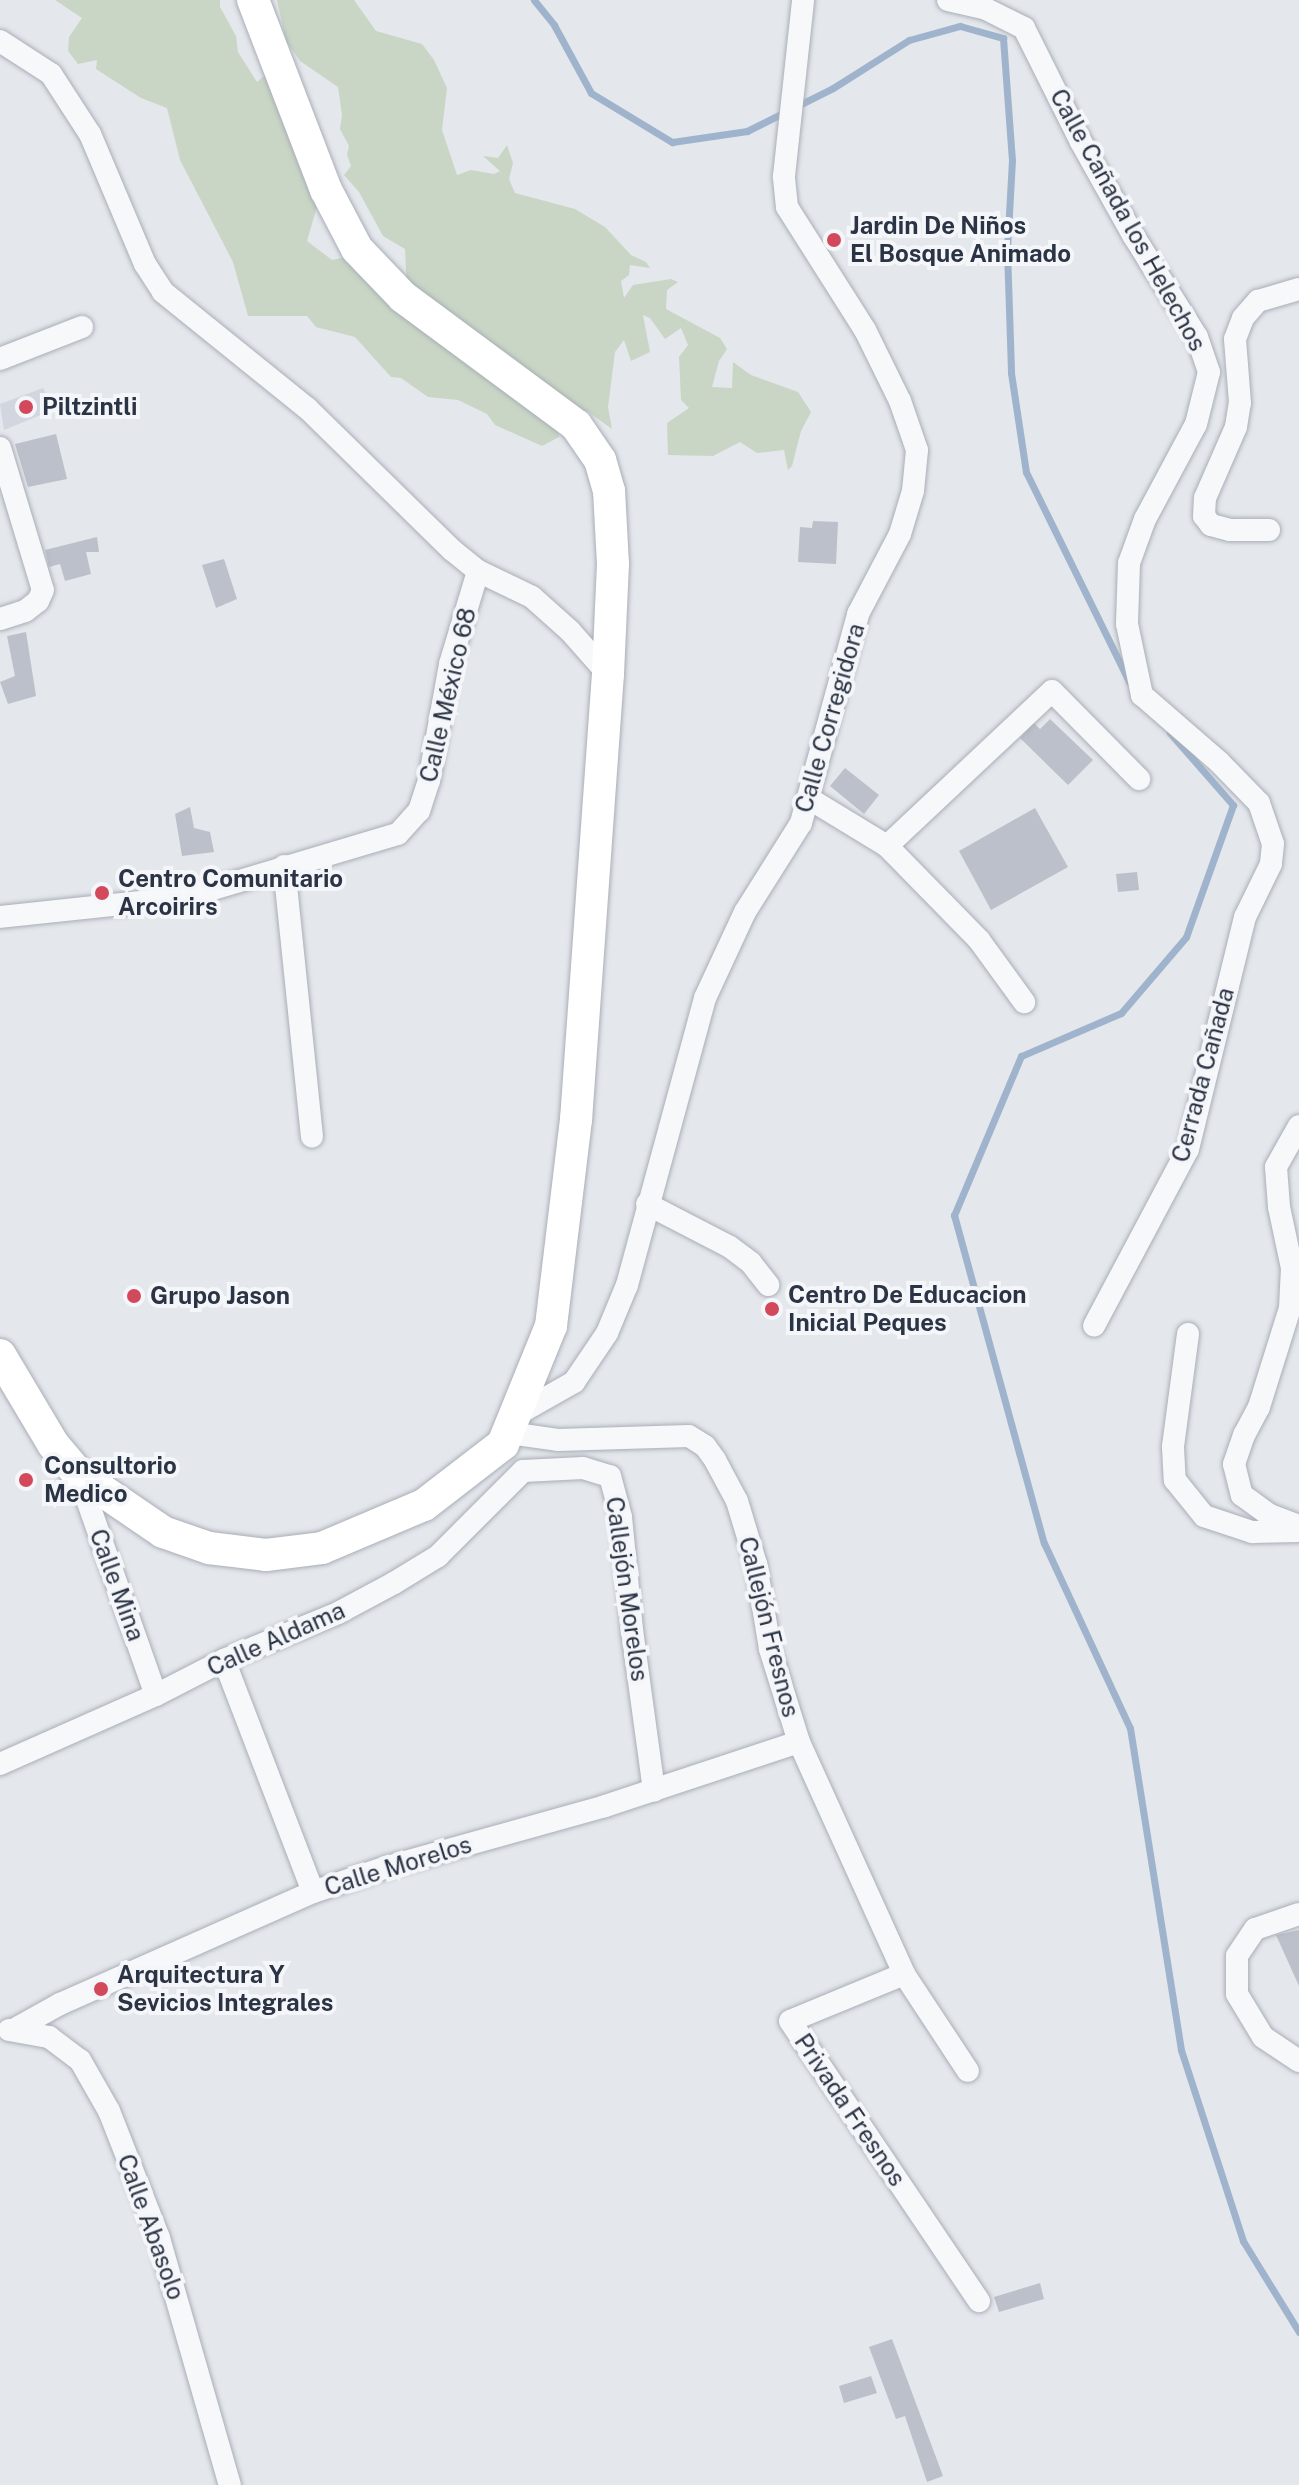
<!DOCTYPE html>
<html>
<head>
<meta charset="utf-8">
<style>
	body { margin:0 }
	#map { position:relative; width:1299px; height:2485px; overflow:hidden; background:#e4e7ec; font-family:"Public Sans",sans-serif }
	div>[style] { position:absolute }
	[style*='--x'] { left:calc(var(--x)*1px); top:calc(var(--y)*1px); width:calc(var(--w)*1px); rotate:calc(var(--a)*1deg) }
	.built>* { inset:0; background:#d2d6de }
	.green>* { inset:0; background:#c9d6c5 }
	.stream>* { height:7px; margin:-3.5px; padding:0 3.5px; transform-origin:3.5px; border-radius:3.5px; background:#9fb4cc }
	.building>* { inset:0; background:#bbc0ca }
	.roads { filter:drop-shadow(0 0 2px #a9aeb7) drop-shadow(0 0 2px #a9aeb7) }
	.street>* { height:22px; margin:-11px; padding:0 11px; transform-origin:11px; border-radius:11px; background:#f7f8fa }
	.secondary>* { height:32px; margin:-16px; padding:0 16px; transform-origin:16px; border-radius:16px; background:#fff }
	.dots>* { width:22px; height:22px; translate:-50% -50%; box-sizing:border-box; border:4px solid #f4f6f9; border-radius:50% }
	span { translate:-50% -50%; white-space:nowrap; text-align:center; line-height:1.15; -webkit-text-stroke:8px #f4f6f9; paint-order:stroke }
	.street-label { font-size:24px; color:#2b3445 }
	.poi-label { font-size:24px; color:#2b3445; font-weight:700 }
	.left { translate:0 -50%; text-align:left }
</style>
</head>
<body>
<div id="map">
	<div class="built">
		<i style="clip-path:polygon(43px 388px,53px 410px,4px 430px,0 404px)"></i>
	</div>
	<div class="green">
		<i style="clip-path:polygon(55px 0,220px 0,220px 7px,236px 36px,238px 52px,257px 82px,270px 71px,329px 165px,307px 241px,332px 260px,356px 255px,407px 292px,405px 249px,383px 236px,359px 192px,344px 175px,351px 166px,347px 155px,349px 146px,340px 129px,342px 115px,338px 87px,300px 61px,286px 41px,277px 0,354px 0,376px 31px,422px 44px,434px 60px,447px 88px,442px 130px,457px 175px,471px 170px,494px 174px,500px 171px,483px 156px,498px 158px,507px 145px,513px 163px,509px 179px,515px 193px,575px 209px,605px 227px,631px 255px,646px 262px,650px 268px,630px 265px,629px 275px,621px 281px,624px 298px,633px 285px,671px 279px,678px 282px,667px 290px,666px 309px,720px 338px,727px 349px,719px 361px,712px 387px,732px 388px,733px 362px,751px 375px,798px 392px,811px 412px,801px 431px,792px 466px,788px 470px,784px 450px,757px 453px,740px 442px,713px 456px,668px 455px,667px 423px,689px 408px,681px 400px,679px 357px,688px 345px,681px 328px,665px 339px,650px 318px,643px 315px,650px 352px,631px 361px,624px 340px,615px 352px,608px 407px,612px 429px,587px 411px,553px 406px,559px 437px,542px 446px,495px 425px,487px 414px,458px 400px,428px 397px,401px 378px,391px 377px,355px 337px,316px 327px,307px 316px,248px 316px,233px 262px,180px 160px,167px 108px,141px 98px,96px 69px,97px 60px,78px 64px,68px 51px,69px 37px,82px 18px)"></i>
	</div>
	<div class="stream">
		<i style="--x:534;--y:0;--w:32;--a:51"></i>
		<i style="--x:554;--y:25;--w:77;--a:61.4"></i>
		<i style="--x:591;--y:93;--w:95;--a:31.2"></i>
		<i style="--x:672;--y:142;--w:76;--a:-8.3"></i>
		<i style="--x:747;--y:131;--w:96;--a:-26.6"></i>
		<i style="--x:833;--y:88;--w:90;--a:-32.3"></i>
		<i style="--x:909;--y:40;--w:53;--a:-15.4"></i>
		<i style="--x:960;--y:26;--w:45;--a:15.6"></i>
		<i style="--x:1003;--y:38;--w:122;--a:85.8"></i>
		<i style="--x:1012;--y:160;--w:90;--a:93.2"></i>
		<i style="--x:1007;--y:250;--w:123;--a:88.1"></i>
		<i style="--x:1011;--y:373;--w:100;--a:81.4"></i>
		<i style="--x:1026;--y:472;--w:235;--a:63.8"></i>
		<i style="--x:1170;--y:733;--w:96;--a:48.8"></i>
		<i style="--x:1233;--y:805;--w:140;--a:109.6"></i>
		<i style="--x:1186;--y:937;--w:100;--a:130.5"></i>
		<i style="--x:1121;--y:1013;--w:109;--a:156.7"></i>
		<i style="--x:1021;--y:1056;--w:173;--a:112.8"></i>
		<i style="--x:954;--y:1215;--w:340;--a:74.7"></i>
		<i style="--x:1044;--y:1543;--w:204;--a:65.1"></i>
		<i style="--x:1130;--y:1728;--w:326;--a:81"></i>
		<i style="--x:1181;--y:2050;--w:201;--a:72"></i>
		<i style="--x:1243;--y:2241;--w:107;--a:58.4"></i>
	</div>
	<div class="building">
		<i style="clip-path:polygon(56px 434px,67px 479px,28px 487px,15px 444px)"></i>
		<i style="clip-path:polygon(813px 521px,838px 522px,836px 564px,798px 562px,800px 527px,812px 528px)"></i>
		<i style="clip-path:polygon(97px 537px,99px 552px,86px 552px,91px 574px,65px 581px,60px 564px,49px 567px,45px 550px)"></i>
		<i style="clip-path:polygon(224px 559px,237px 599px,216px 608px,202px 565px)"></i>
		<i style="clip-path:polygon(26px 632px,36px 696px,8px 704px,0 682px,15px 676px,7px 636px)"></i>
		<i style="clip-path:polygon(1050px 719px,1093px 760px,1068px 785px,1020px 738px,1034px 723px,1040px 729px)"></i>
		<i style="clip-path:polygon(845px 768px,879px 795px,864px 814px,830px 786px)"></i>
		<i style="clip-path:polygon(190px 807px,194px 828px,210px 832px,214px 852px,182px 856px,175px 814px)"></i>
		<i style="clip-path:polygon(1035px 808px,1068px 867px,991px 910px,959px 851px)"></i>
		<i style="clip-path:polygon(1137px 872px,1139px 890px,1118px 892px,1116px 874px)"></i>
		<i style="clip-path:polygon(1299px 1930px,1299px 1986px,1276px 1935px)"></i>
		<i style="clip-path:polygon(1040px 2283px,1044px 2299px,999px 2312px,994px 2297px)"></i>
		<i style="clip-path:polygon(892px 2339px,943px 2476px,927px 2482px,905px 2416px,896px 2419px,869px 2347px)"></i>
		<i style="clip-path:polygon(871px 2376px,877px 2393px,844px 2403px,839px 2386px)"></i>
	</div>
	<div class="roads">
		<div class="street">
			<i style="--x:948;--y:0;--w:37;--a:13"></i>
			<i style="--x:984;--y:8;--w:45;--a:26.6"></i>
			<i style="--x:1024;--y:28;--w:127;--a:63.4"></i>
			<i style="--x:1081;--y:142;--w:107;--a:60.8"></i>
			<i style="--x:1133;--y:235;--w:120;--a:57.9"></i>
			<i style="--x:1197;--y:337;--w:37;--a:71"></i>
			<i style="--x:1209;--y:372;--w:54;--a:104"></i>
			<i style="--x:1196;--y:424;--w:108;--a:118.2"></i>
			<i style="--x:1145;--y:519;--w:47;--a:110"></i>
			<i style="--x:1129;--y:563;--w:61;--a:91.9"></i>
			<i style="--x:1127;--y:624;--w:73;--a:78.1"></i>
			<i style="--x:1142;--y:695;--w:102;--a:41"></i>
			<i style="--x:1219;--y:762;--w:57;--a:45.7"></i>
			<i style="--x:1259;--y:803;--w:43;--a:71.1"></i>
			<i style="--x:1273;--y:844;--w:20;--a:96"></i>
			<i style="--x:1271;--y:864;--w:59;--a:116.1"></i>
			<i style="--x:1245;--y:917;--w:239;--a:103.8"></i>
			<i style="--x:1188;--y:1149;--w:200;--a:118"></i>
			<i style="--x:0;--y:41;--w:61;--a:32.9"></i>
			<i style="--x:51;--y:74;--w:72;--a:57"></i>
			<i style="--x:90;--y:134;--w:141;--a:67.1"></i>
			<i style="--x:145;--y:264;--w:33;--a:57"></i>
			<i style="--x:163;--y:292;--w:185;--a:38.9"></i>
			<i style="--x:307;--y:408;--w:203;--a:44.4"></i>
			<i style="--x:452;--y:550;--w:33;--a:39"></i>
			<i style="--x:478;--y:571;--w:60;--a:25.7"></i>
			<i style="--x:532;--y:597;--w:51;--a:41.8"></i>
			<i style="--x:570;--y:631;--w:57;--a:48.5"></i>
			<i style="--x:0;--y:359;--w:88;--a:-21.3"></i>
			<i style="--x:0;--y:448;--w:148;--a:73.2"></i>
			<i style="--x:43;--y:590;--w:12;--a:114"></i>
			<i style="--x:38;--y:601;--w:16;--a:142"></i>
			<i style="--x:25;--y:611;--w:26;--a:162"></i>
			<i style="--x:1269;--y:530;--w:39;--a:180"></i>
			<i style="--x:1230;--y:530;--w:20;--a:-165"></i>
			<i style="--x:1211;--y:525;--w:11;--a:-128"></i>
			<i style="--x:1204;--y:516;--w:18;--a:-87"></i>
			<i style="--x:1205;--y:498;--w:77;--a:-66.4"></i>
			<i style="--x:1236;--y:427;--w:24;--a:-81"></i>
			<i style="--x:1240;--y:403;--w:64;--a:-94.5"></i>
			<i style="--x:1235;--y:339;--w:22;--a:-69"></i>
			<i style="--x:1243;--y:318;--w:23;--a:-49"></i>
			<i style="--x:1258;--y:301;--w:43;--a:-16.3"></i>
			<i style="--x:810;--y:799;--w:90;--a:31.4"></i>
			<i style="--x:887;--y:846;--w:132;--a:45.6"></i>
			<i style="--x:979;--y:940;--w:77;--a:54"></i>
			<i style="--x:887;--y:846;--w:226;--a:-43.2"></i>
			<i style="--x:1052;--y:691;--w:124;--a:45.3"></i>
			<i style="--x:284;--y:866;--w:272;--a:84.1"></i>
			<i style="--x:0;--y:917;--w:187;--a:-6.1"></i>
			<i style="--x:186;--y:897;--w:221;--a:-16.6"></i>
			<i style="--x:398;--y:834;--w:31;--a:-48"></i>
			<i style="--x:419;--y:811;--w:32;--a:-72"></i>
			<i style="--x:429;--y:781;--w:119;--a:-79.8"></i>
			<i style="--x:450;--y:664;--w:97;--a:-73.2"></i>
			<i style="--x:1299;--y:1126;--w:47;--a:119.3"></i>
			<i style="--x:1276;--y:1167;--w:40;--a:85.7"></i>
			<i style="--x:1279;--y:1207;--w:62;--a:78"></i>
			<i style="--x:1292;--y:1268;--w:40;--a:92.9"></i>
			<i style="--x:1290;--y:1308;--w:104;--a:107.4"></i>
			<i style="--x:1259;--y:1407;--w:32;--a:118"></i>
			<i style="--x:1244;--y:1435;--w:31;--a:109"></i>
			<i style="--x:1234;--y:1464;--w:32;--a:76"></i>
			<i style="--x:1242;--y:1495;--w:34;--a:36"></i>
			<i style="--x:1270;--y:1515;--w:31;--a:21"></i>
			<i style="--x:647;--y:1204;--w:93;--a:27.4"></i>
			<i style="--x:730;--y:1247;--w:26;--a:37"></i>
			<i style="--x:751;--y:1263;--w:28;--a:52"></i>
			<i style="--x:1188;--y:1334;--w:114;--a:97.6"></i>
			<i style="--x:1173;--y:1447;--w:33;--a:87"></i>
			<i style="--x:1175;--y:1480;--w:46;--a:51.1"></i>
			<i style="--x:1204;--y:1516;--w:51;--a:18.4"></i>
			<i style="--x:1252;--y:1532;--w:46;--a:-1.2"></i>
			<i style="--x:516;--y:1415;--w:67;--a:-29.6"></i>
			<i style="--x:574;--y:1382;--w:59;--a:-56"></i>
			<i style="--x:607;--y:1333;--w:52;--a:-67.4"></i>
			<i style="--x:627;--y:1285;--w:297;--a:-74.8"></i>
			<i style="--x:705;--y:998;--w:95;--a:-65.1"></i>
			<i style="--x:745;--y:912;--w:105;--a:-57.8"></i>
			<i style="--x:801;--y:823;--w:217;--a:-74.7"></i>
			<i style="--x:858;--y:614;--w:90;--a:-62.3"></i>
			<i style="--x:900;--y:534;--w:45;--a:-73.2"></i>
			<i style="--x:913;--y:491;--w:41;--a:-84.4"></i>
			<i style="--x:917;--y:450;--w:52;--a:-109.1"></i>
			<i style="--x:900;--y:401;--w:79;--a:-116.2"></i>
			<i style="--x:865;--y:330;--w:146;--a:-122.4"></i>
			<i style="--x:787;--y:207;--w:31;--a:-96"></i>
			<i style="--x:784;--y:176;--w:177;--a:-83.8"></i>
			<i style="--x:509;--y:1433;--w:49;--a:8.1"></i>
			<i style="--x:558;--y:1440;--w:131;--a:-1.7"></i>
			<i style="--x:689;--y:1436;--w:19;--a:32"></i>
			<i style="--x:705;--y:1446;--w:17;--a:54"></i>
			<i style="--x:715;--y:1460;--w:47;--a:61.8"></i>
			<i style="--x:737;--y:1501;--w:66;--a:73.2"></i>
			<i style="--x:756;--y:1564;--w:86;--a:80.6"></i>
			<i style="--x:770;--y:1649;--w:97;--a:72.7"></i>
			<i style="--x:799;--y:1742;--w:255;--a:65.6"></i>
			<i style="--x:904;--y:1974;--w:116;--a:56.6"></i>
			<i style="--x:523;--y:1471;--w:60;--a:-2.9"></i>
			<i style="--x:583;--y:1468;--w:28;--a:17"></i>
			<i style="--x:610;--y:1476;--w:42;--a:75"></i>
			<i style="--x:621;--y:1517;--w:114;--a:84.4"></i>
			<i style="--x:632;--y:1630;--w:162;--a:82.2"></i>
			<i style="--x:78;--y:1474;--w:234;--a:70.6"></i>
			<i style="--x:224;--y:1660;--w:248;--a:69"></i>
			<i style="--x:0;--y:1764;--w:171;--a:-23.9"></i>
			<i style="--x:156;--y:1695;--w:76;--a:-27.2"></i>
			<i style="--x:224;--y:1660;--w:123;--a:-22.4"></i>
			<i style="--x:338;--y:1613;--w:64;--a:-28.2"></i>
			<i style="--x:394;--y:1583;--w:52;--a:-31.5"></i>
			<i style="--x:438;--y:1556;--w:120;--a:-45"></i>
			<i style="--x:1299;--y:1914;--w:46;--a:161.2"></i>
			<i style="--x:1255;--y:1929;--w:32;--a:124"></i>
			<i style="--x:1237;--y:1956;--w:38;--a:90"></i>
			<i style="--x:1237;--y:1994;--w:50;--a:58.8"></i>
			<i style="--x:1263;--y:2037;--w:43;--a:33.7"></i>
			<i style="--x:904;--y:1974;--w:123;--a:157.6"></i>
			<i style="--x:790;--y:2021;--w:338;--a:56"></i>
			<i style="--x:9;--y:2030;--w:41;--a:9.9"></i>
			<i style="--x:49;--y:2037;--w:39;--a:37"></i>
			<i style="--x:80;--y:2060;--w:59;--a:60.4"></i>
			<i style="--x:109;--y:2111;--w:136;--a:68.5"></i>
			<i style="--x:159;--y:2238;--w:257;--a:74"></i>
			<i style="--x:13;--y:2030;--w:54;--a:-29"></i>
			<i style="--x:60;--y:2004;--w:277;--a:-23.9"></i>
			<i style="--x:313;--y:1892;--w:78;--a:-18.7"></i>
			<i style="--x:387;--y:1867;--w:226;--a:-15.6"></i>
			<i style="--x:605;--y:1806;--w:204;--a:-18.3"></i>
		</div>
		<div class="secondary">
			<i style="--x:0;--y:1355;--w:104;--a:59.2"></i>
			<i style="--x:53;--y:1444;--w:39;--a:50"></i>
			<i style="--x:78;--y:1474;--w:103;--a:34.3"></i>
			<i style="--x:163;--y:1532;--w:49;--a:19.2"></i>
			<i style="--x:209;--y:1548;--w:57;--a:7"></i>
			<i style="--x:266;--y:1555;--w:56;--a:-7.1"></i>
			<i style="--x:322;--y:1548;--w:111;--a:-22.9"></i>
			<i style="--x:424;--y:1505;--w:100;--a:-37.7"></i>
			<i style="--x:503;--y:1444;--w:127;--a:-67.9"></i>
			<i style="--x:551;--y:1326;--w:208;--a:-83.1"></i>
			<i style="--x:576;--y:1120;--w:447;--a:-85.9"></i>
			<i style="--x:608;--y:674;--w:110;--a:-87.4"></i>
			<i style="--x:613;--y:564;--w:73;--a:-93.1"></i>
			<i style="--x:609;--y:491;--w:32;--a:-106"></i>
			<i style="--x:600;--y:460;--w:42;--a:-124.4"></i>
			<i style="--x:576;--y:425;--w:215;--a:-143.5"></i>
			<i style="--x:403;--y:297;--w:66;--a:-133.8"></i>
			<i style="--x:357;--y:249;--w:67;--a:-117.7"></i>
			<i style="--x:326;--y:190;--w:204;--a:-111"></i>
		</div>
	</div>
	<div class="dots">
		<i style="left:834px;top:240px;background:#d1495b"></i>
		<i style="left:26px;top:407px;background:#d1495b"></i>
		<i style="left:102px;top:893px;background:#d1495b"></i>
		<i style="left:134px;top:1296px;background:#d1495b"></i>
		<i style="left:772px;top:1309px;background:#d1495b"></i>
		<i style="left:26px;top:1480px;background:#d1495b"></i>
		<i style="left:101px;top:1989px;background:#d1495b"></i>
	</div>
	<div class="street-label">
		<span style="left:1128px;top:220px;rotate:61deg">Calle Cañada los Helechos</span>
		<span style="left:448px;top:695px;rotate:-77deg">Calle México 68</span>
		<span style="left:830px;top:718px;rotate:-74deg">Calle Corregidora</span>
		<span style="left:1203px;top:1075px;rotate:-75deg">Cerrada Cañada</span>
		<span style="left:117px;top:1585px;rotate:70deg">Calle Mina</span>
		<span style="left:627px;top:1589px;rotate:82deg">Callejón Morelos</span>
		<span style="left:769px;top:1627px;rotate:76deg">Callejón Fresnos</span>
		<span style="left:276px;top:1639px;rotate:-24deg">Calle Aldama</span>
		<span style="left:398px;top:1866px;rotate:-17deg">Calle Morelos</span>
		<span style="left:850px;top:2110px;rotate:56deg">Privada Fresnos</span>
		<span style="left:151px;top:2227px;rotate:70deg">Calle Abasolo</span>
	</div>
	<div class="poi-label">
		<span class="left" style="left:850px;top:240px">Jardin De Niños<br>El Bosque Animado</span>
		<span class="left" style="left:42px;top:407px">Piltzintli</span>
		<span class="left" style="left:118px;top:893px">Centro Comunitario<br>Arcoirirs</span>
		<span class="left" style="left:788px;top:1309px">Centro De Educacion<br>Inicial Peques</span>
		<span class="left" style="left:150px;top:1296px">Grupo Jason</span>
		<span class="left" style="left:44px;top:1480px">Consultorio<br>Medico</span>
		<span class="left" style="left:117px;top:1989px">Arquitectura Y<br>Sevicios Integrales</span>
	</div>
</div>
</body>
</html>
